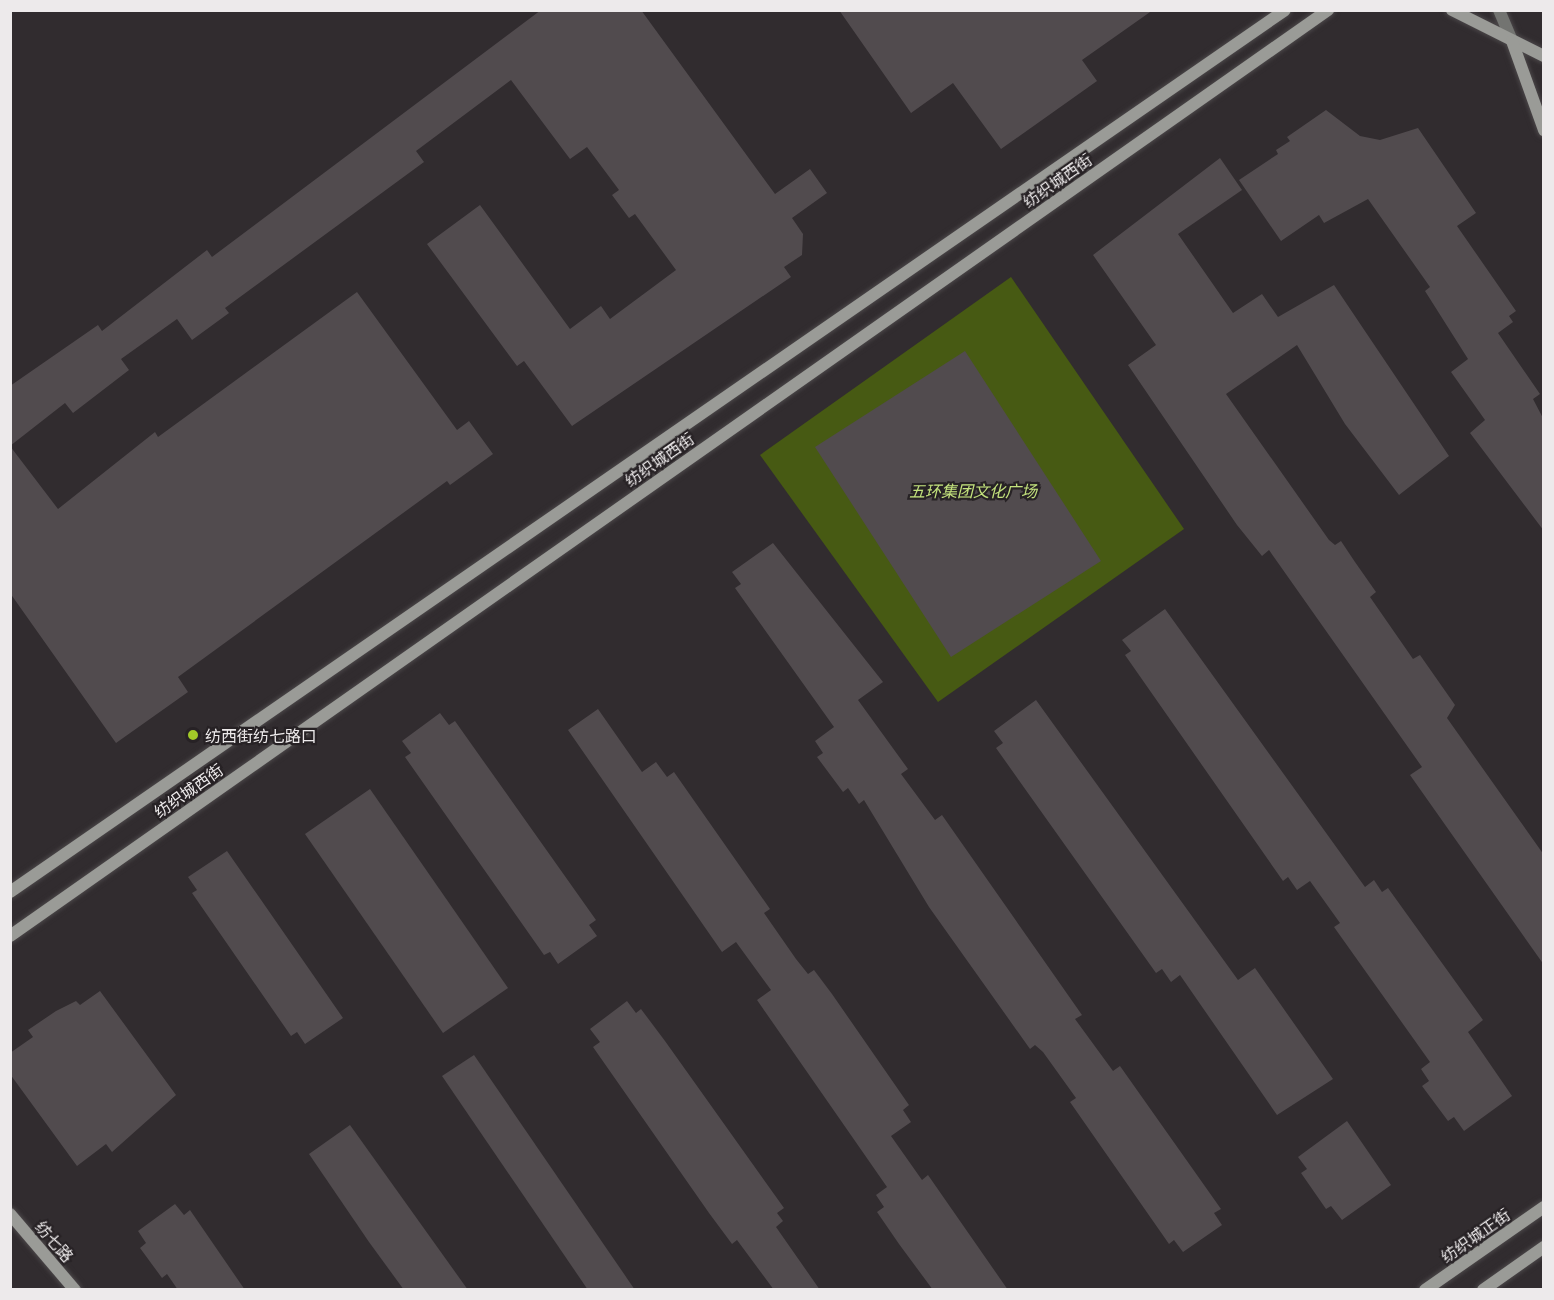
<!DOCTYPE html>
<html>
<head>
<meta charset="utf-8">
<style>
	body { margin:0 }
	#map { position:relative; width:1554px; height:1300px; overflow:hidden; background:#312c2f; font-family:Georgia,"Noto Sans SC",serif }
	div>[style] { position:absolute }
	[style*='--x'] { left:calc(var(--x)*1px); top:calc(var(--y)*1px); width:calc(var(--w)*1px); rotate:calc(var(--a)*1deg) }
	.green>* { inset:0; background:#475a13 }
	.building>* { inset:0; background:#514b4e }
	.roads { filter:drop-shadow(0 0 2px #4b4749) drop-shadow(0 0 2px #4b4749) }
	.street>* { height:12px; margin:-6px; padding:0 6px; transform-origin:6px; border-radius:6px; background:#737471 }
	.secondary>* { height:12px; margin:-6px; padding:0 6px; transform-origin:6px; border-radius:6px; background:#9a9b97 }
	.dots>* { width:16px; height:16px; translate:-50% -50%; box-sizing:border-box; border:3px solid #272225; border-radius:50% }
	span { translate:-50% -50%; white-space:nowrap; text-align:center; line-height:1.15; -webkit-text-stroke:4.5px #272225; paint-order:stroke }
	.street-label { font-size:16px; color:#edeaeb }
	.park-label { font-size:16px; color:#c3e27d; font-style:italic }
	.poi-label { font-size:16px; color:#edeaeb }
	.left { translate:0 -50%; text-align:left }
	.frame { position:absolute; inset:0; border:12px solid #edeaeb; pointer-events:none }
</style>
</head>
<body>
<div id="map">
	<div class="green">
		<i style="clip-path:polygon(1011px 277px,1184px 529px,938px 702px,760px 455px)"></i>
	</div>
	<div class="building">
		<i style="clip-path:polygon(541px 10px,641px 10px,775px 194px,810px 169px,827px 193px,792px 218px,803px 234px,802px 255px,784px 267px,791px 277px,572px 426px,524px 361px,517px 366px,427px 244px,480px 205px,570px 329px,601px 306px,610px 319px,676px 270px,635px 214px,629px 218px,612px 195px,619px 190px,587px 147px,570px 159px,511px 80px,416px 151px,424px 162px,225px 308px,229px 313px,192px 340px,177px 319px,121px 359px,129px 370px,73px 413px,65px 403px,10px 446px,10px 386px,98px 325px,102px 331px,207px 250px,212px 257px)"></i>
		<i style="clip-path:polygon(839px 10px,1153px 10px,1082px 60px,1097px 81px,1001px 149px,953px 83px,911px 113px)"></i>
		<i style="clip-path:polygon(1326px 110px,1360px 136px,1380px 140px,1418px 128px,1476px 213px,1457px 226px,1516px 311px,1509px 316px,1513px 322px,1498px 333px,1540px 394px,1533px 399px,1544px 420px,1544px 531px,1470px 433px,1485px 420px,1451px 372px,1468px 359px,1425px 291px,1430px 287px,1368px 199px,1324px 223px,1319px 215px,1281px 241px,1239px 180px,1278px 154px,1276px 150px,1290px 141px,1287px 137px)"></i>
		<i style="clip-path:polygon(1220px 158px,1242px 190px,1178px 234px,1233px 313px,1262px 294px,1278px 317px,1334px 285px,1449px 456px,1399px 495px,1345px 424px,1297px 345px,1226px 394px,1329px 540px,1335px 545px,1341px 541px,1355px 562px,1376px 592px,1370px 597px,1413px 659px,1420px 655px,1455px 705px,1447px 718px,1544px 855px,1544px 965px,1410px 775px,1422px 767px,1269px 550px,1262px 556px,1237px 525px,1128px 365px,1156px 345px,1093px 255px)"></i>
		<i style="clip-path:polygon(357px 292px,457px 430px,469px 421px,493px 454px,450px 485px,447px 481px,178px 677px,188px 692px,116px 743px,10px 593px,10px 446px,58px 509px,155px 432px,158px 437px)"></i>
		<i style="clip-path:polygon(965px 351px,1101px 561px,951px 657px,815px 447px)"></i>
		<i style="clip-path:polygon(773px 543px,883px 682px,858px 700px,908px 769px,901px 774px,935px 820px,942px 815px,1082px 1015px,1075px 1019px,1113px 1071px,1120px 1066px,1221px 1209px,1214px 1213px,1222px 1225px,1183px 1252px,1174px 1240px,1169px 1244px,1070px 1102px,1076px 1098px,1043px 1052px,1035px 1045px,1030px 1049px,929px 907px,864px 800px,859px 804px,848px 788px,843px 792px,817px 757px,823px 753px,815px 741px,834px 727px,735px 588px,741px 584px,732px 572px)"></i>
		<i style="clip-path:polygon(1165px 609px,1365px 887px,1374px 880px,1382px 892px,1388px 888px,1483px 1020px,1468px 1032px,1512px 1096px,1464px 1131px,1454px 1117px,1448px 1121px,1422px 1086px,1429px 1081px,1421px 1069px,1430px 1062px,1334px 927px,1340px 923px,1310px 881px,1297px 890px,1288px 877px,1283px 881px,1125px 655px,1131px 651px,1122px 640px)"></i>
		<i style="clip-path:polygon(1036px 700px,1238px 980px,1255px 968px,1333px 1079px,1277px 1115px,1180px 975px,1171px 982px,1162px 969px,1156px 973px,996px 748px,1003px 743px,994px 731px)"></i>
		<i style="clip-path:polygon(598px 709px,642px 772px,656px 762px,667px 777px,674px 772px,770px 909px,764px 913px,796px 959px,808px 974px,814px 970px,832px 994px,909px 1105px,903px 1110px,911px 1122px,891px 1136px,922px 1180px,928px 1175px,1008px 1290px,933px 1290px,899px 1244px,877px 1212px,884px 1207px,876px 1195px,887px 1187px,757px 1000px,771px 990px,736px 942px,722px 952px,568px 730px)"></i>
		<i style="clip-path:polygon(440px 713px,449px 725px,455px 721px,596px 920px,589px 925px,597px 936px,558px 964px,550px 952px,544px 955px,405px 757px,411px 753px,402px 741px)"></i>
		<i style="clip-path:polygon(370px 789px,508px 988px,443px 1033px,305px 834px)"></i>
		<i style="clip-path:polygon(227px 851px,343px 1018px,305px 1044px,297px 1032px,291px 1036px,192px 893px,197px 890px,188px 877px)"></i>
		<i style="clip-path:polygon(100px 991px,176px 1095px,112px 1152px,106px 1144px,77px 1166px,10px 1074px,10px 1053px,33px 1037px,28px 1030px,56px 1011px,76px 1001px,80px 1005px)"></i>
		<i style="clip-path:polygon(627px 1001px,636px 1013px,641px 1009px,665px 1041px,784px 1208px,777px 1213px,783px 1221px,776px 1227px,820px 1290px,774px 1290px,737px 1240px,732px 1244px,709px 1213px,593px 1047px,600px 1042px,590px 1029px)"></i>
		<i style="clip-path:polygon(474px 1055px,635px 1290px,588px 1290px,442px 1076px)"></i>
		<i style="clip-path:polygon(1347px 1121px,1391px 1185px,1342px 1220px,1331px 1206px,1326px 1209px,1301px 1173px,1307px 1169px,1298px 1157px)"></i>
		<i style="clip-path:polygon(350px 1125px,468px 1290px,404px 1290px,369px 1242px,309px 1154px)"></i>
		<i style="clip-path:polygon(175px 1204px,184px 1215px,190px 1210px,245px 1290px,178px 1290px,167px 1274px,162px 1278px,140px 1248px,146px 1243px,138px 1231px)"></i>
	</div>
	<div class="roads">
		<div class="street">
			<i style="--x:1499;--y:10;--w:34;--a:67"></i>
		</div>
		<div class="secondary">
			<i style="--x:1452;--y:10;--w:103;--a:26.6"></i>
			<i style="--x:1512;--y:41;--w:95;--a:70.2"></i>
			<i style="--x:10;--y:892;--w:1550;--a:-34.67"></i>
			<i style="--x:10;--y:936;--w:1611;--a:-35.09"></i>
			<i style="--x:10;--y:1214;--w:100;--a:49.5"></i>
			<i style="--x:1425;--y:1290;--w:145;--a:-34.9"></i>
			<i style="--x:1483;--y:1290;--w:75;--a:-35.2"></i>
		</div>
	</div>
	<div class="dots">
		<i style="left:193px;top:735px;background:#a2c928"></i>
	</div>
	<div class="street-label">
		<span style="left:1057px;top:180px;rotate:-35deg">纺织城西街</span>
		<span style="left:659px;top:459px;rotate:-35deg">纺织城西街</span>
		<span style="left:188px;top:790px;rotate:-35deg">纺织城西街</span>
		<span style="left:1475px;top:1235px;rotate:-35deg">纺织城正街</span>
		<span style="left:55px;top:1241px;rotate:49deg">纺七路</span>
	</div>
	<div class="park-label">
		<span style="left:973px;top:490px">五环集团文化广场</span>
	</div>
	<div class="poi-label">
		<span class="left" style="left:205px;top:735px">纺西街纺七路口</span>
	</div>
	<div class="frame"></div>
</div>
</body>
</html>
